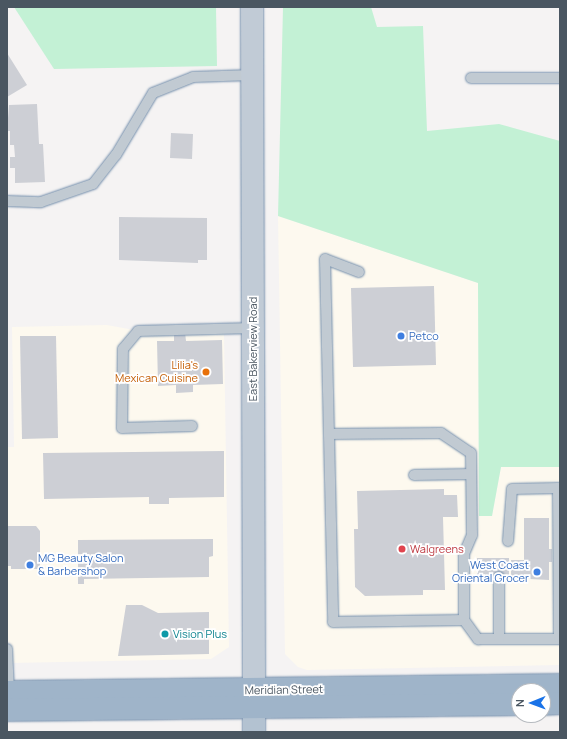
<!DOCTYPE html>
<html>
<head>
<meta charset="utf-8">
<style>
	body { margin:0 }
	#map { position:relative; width:567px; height:739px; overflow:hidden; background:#f5f3f3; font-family:Manrope,sans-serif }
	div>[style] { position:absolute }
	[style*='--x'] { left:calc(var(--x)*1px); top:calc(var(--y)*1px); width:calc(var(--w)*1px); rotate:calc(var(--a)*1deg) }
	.commercial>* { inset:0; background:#fdf9ef }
	.green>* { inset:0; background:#c3f1d5 }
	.building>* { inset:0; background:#cdcfd5 }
	.roads { filter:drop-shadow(0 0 1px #7690ad) drop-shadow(0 0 1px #7690ad) }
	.service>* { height:10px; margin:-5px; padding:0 5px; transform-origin:5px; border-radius:5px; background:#c1cad2 }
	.secondary>* { height:22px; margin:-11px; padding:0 11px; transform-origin:11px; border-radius:11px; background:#c1cbd6 }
	.primary>* { height:22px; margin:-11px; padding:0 11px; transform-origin:11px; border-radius:11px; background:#b3c2d1 }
	.trunk>* { height:22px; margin:-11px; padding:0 11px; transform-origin:11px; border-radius:11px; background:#9fb4c9 }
	.dots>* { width:11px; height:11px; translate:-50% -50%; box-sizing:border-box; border:2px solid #fff; border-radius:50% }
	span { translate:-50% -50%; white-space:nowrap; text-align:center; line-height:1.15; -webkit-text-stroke:3.5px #fff; paint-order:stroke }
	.shop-label { font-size:11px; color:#366cbe }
	.left { translate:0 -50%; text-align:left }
	.right { translate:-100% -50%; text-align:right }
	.street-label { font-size:11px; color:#4a5661 }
	.food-label { font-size:11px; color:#c56008 }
	.health-label { font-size:11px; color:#be3a42 }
	.culture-label { font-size:11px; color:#0d838f }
	.frame { position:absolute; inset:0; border:8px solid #4a5661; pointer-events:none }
	.north { position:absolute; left:511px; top:683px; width:40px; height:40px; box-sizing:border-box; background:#fff; border:1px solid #b7bbc0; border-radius:50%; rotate:269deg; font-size:11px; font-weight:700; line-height:16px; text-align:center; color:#4a5661 }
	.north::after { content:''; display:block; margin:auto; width:14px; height:18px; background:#1a73e8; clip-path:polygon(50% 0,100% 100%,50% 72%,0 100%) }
</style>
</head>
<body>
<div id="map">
	<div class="commercial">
		<i style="clip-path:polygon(278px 216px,478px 283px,479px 516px,492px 516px,501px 467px,560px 467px,560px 665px,307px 670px,298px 667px,285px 654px)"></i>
		<i style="clip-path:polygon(107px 325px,161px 335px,224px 334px,229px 647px,211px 659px,10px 663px,7px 621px,7px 447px,14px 447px,12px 327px)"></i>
	</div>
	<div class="green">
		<i style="clip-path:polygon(14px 7px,216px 7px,217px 66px,54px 69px)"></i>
		<i style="clip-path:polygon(283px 7px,371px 7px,377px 27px,423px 26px,427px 131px,499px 124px,560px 141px,560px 467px,501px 467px,492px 516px,479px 516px,478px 283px,278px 216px)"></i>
	</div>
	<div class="building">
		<i style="clip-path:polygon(7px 53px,27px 85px,7px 97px)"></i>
		<i style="clip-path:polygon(37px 104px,39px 144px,43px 144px,45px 182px,15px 183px,15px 168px,10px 168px,10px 157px,15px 157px,14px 145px,10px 145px,10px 131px,7px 131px,9px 105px)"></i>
		<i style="clip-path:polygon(171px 133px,193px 134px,192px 159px,170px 158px)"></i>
		<i style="clip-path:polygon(119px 217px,207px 218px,207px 260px,198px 260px,198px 263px,119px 260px)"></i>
		<i style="clip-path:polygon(434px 286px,436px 365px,353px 367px,351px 288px)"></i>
		<i style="clip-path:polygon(174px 332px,185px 332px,186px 341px,222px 340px,223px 384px,193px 385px,193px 392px,176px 393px,176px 385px,158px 386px,157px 341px,174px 341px)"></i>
		<i style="clip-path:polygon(20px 336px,56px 336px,58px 438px,22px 439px)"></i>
		<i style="clip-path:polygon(224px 451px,224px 497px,169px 498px,169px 504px,149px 504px,149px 497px,44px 499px,43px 453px)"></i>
		<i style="clip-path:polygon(444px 489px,444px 495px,457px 495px,458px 517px,443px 517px,445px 590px,423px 590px,423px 595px,365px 596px,355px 587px,354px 529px,358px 529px,357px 491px)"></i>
		<i style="clip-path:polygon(524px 518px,549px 518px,549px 549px,552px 549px,552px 562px,549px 562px,549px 580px,511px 578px,511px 560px,524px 560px)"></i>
		<i style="clip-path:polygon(7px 526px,36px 526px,40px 531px,40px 569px,11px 569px,11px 566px,7px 566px)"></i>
		<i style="clip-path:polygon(213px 539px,213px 556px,209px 557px,209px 577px,84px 579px,84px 584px,78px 584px,78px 540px)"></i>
		<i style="clip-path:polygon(477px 558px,509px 558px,509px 577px,486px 577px,486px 581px,477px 581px)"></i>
		<i style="clip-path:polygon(126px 605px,142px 605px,158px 613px,209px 612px,209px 654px,118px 656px)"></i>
	</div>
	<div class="roads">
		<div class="service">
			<i style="--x:471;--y:78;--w:89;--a:0"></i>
			<i style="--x:7;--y:201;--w:34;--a:2"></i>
			<i style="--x:41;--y:202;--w:55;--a:-19.1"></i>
			<i style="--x:93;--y:184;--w:37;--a:-52"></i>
			<i style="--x:116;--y:155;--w:72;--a:-59.2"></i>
			<i style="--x:153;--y:93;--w:43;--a:-21.8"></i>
			<i style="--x:193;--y:77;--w:59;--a:-1.9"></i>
			<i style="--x:359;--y:272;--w:36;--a:-159"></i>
			<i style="--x:325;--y:259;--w:363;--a:88.7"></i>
			<i style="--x:333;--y:622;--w:131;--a:-0.9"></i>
			<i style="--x:464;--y:620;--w:24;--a:54"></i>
			<i style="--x:478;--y:639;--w:82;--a:0"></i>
			<i style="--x:192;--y:426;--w:70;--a:178.4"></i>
			<i style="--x:122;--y:428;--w:79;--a:-89.3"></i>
			<i style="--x:123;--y:349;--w:23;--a:-50"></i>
			<i style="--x:138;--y:331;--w:115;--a:-1.5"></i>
			<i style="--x:329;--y:434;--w:112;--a:-0.5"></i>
			<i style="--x:441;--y:433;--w:36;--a:34"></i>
			<i style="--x:471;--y:453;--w:82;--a:89.3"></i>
			<i style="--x:472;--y:535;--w:21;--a:113"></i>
			<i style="--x:464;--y:554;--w:66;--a:90"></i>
			<i style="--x:414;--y:475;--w:57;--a:-1"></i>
			<i style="--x:508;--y:541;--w:52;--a:-85.6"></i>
			<i style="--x:512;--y:489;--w:46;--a:-1.2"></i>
			<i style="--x:558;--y:488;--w:151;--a:89.6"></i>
			<i style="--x:499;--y:577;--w:62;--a:90"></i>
			<i style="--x:7;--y:649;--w:43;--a:87.3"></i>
		</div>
		<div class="secondary">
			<i style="--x:252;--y:7;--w:683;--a:89.83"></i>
		</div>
		<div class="primary">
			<i style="--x:254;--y:690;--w:42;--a:90"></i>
		</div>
		<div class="trunk">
			<i style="--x:7;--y:692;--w:553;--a:-0.73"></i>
			<i style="--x:543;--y:704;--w:17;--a:-3"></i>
			<i style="--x:7;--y:710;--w:512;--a:-0.67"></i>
		</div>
	</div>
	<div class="dots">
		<i style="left:401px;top:336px;background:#3f7fe0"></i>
		<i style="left:206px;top:372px;background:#e8710a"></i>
		<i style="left:402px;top:549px;background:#e0444e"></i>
		<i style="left:30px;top:565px;background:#3f7fe0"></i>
		<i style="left:537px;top:572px;background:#3f7fe0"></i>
		<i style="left:165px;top:634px;background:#0f9aa8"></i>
	</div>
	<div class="shop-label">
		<span class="left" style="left:409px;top:336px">Petco</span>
		<span class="left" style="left:38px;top:565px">MG Beauty Salon<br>&amp; Barbershop</span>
		<span class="right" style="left:529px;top:572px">West Coast<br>Oriental Grocer</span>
	</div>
	<div class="street-label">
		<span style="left:253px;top:349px;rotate:-90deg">East Bakerview Road</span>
		<span style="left:284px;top:690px;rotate:-1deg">Meridian Street</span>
	</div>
	<div class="food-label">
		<span class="right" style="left:198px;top:372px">Lilia's<br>Mexican Cuisine</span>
	</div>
	<div class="health-label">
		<span class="left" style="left:410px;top:549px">Walgreens</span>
	</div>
	<div class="culture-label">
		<span class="left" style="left:173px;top:634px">Vision Plus</span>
	</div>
	<div class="frame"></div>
	<div class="north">N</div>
</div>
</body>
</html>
